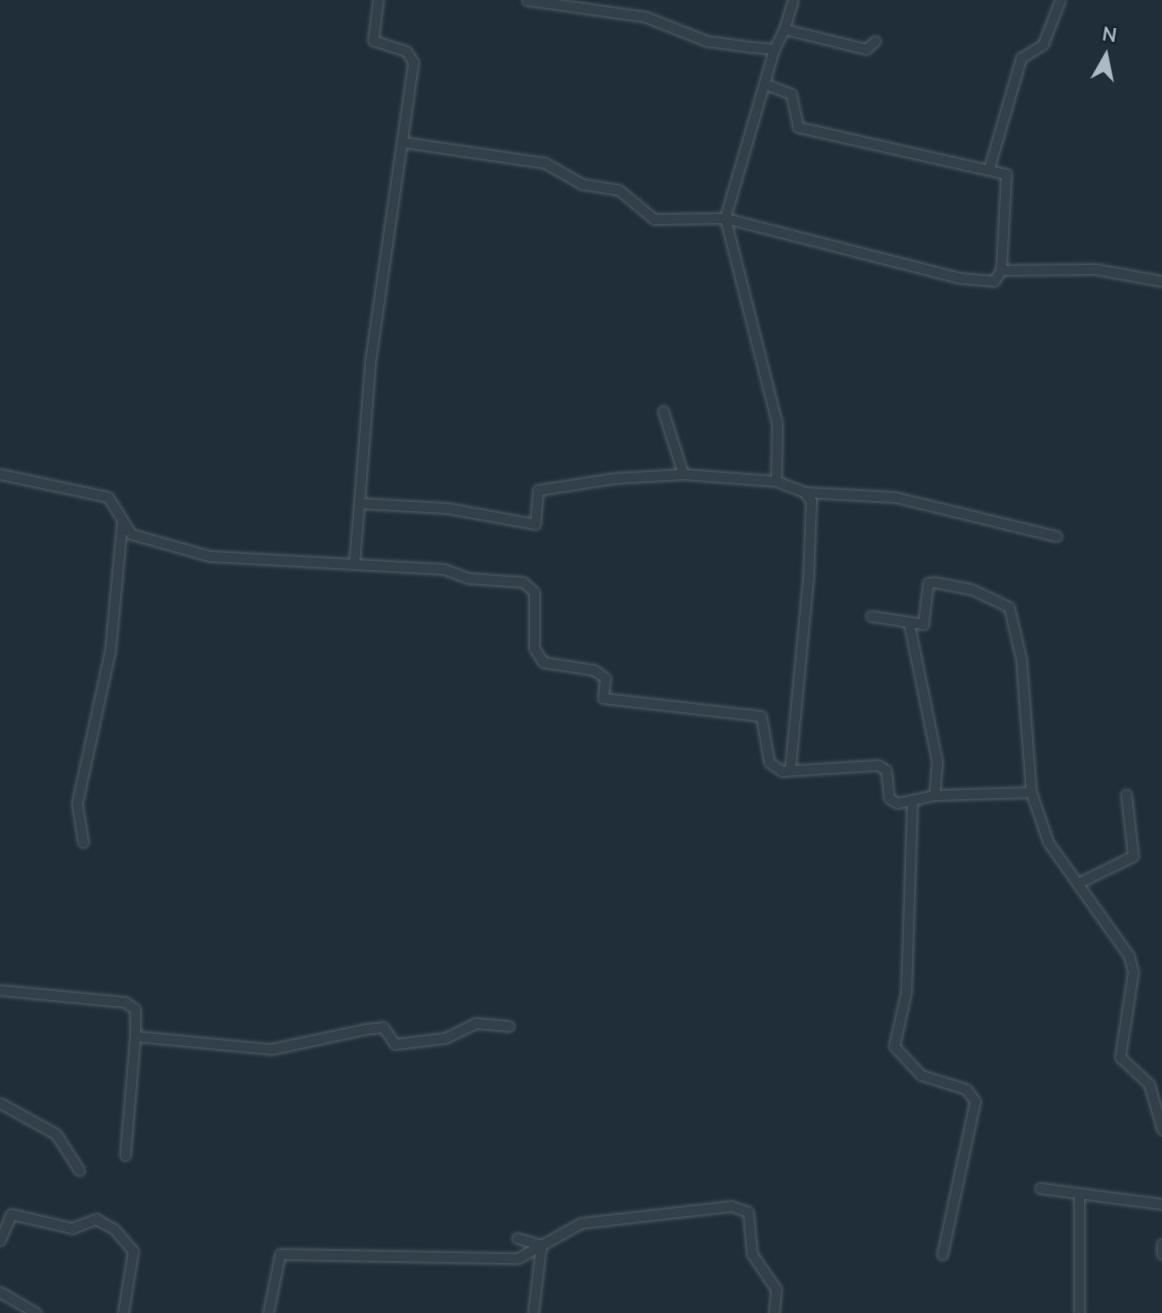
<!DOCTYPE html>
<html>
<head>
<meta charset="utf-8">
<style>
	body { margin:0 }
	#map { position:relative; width:1162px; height:1313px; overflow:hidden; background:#1f2e39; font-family:"Nunito Sans",sans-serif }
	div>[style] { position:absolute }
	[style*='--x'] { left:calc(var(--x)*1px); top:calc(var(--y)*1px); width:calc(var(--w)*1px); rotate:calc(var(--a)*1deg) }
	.roads { filter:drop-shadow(0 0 2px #505d67) drop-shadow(0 0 2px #505d67) }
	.minor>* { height:9px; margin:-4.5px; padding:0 4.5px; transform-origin:4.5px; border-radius:4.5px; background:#333f49 }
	span { translate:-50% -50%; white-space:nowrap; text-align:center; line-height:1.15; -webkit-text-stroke:6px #18242e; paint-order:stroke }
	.north { position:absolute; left:1071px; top:21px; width:70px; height:70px; -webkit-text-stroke:5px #18242e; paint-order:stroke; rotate:9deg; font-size:19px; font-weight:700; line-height:28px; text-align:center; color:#adbac6 }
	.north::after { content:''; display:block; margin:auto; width:24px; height:32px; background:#adbac6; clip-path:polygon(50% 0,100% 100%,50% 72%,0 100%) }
</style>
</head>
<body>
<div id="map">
	<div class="roads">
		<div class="minor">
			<i style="--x:527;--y:0;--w:120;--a:8.1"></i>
			<i style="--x:646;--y:17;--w:66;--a:21.5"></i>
			<i style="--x:707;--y:41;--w:45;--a:7.6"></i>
			<i style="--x:752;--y:47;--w:22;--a:5"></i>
			<i style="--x:774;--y:49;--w:22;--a:-63"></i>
			<i style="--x:784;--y:29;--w:84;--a:13.7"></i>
			<i style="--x:866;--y:49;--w:12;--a:-42"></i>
			<i style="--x:784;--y:29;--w:30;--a:-73"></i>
			<i style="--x:774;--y:49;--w:176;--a:106.2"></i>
			<i style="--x:725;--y:218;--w:212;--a:75.8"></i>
			<i style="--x:777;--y:424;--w:57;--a:91"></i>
			<i style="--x:768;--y:85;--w:25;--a:21"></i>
			<i style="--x:791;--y:94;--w:34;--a:78"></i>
			<i style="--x:798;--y:127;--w:213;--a:12.7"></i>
			<i style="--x:1006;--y:174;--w:96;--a:93"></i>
			<i style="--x:1001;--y:270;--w:94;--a:-0.6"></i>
			<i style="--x:1095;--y:269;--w:68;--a:10.2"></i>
			<i style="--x:403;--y:142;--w:144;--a:8.4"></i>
			<i style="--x:545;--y:163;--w:43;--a:29.6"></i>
			<i style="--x:582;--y:184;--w:37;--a:9"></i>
			<i style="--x:619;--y:190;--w:45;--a:39.6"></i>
			<i style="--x:654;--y:219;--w:71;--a:-0.8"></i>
			<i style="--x:725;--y:218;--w:244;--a:14.3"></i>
			<i style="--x:961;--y:278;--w:33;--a:5"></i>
			<i style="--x:994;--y:281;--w:13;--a:-58"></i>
			<i style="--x:989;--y:168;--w:115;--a:-73.8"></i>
			<i style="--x:1021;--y:58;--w:26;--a:-32"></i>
			<i style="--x:1043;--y:44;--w:47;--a:-68.9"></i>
			<i style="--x:663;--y:411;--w:66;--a:72.4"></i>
			<i style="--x:0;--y:474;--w:110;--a:12"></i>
			<i style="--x:108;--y:497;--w:44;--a:58.1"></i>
			<i style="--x:131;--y:534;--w:82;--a:15.6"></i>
			<i style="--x:210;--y:556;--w:234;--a:3.2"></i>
			<i style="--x:444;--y:569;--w:26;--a:21"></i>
			<i style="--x:468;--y:578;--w:55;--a:4.2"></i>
			<i style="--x:523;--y:582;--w:15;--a:42"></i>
			<i style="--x:534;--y:592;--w:56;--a:90"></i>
			<i style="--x:534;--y:648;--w:17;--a:57"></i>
			<i style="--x:543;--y:662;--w:52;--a:8.9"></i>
			<i style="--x:594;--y:670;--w:14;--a:36"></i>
			<i style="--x:605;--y:678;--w:20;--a:96"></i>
			<i style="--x:603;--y:698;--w:159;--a:6.5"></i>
			<i style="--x:761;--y:716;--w:47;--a:80.1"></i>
			<i style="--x:769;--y:762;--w:16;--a:35"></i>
			<i style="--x:782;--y:771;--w:96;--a:-3.6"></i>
			<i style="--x:878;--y:765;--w:9;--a:32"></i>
			<i style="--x:886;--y:770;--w:28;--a:84"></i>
			<i style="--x:889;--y:798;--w:9;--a:32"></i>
			<i style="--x:897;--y:803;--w:38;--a:-12"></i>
			<i style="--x:934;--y:795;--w:97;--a:-1.8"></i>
			<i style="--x:1031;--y:792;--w:53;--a:71.2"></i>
			<i style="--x:1048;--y:842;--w:140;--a:54.6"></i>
			<i style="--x:1129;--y:956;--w:16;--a:76"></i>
			<i style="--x:1133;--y:972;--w:86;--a:98.7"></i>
			<i style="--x:1120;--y:1057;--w:40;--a:43"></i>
			<i style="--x:1149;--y:1084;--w:47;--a:73.9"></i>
			<i style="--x:804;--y:492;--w:91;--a:3.1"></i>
			<i style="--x:895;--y:497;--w:166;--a:13.6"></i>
			<i style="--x:359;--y:503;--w:141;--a:-85.5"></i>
			<i style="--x:370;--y:362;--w:303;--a:-81.8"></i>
			<i style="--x:413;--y:62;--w:13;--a:-122"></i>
			<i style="--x:406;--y:51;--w:35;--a:-162"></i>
			<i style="--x:373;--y:40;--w:40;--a:-82.9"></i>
			<i style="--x:354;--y:564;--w:61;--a:-85.3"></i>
			<i style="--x:359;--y:503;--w:88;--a:3.3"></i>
			<i style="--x:447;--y:508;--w:89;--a:10.3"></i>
			<i style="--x:535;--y:524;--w:34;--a:-85"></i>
			<i style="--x:538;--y:490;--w:78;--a:-8.9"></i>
			<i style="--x:615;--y:478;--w:68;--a:-3.4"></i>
			<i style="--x:683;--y:474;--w:93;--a:4.3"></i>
			<i style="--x:776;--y:481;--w:30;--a:21"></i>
			<i style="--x:804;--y:492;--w:11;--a:52"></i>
			<i style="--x:811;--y:501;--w:77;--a:92.2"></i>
			<i style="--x:808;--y:578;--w:193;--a:95.4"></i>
			<i style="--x:871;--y:616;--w:53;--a:8.7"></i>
			<i style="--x:923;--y:624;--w:41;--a:-83"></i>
			<i style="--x:928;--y:583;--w:6;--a:-9"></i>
			<i style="--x:934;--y:582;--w:38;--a:11"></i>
			<i style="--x:971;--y:589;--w:42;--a:25.3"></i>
			<i style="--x:1009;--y:607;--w:53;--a:77"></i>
			<i style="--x:1021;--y:659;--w:133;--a:85.7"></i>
			<i style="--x:909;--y:624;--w:141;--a:78.5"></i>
			<i style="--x:937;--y:762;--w:33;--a:95"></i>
			<i style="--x:912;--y:802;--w:190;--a:91.8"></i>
			<i style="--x:906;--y:992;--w:55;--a:102.5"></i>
			<i style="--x:894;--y:1046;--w:40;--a:47"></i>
			<i style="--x:921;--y:1075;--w:47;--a:17.3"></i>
			<i style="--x:966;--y:1089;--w:15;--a:53"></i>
			<i style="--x:975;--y:1101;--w:157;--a:102.1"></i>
			<i style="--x:83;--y:842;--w:39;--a:-99"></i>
			<i style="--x:77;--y:803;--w:156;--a:-77.8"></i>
			<i style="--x:110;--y:651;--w:130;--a:-84.7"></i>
			<i style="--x:1078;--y:883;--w:61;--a:-26.1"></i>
			<i style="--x:1133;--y:856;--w:62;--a:-96.4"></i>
			<i style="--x:0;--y:990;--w:126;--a:5.5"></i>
			<i style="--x:125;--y:1002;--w:12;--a:35"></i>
			<i style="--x:135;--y:1009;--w:27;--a:90"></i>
			<i style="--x:135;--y:1036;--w:137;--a:5.5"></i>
			<i style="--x:271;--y:1049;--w:96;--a:-12"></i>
			<i style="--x:365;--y:1029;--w:18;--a:-6"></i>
			<i style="--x:383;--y:1027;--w:21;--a:55"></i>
			<i style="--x:395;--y:1044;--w:50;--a:-6.8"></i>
			<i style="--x:445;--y:1038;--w:34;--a:-26"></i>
			<i style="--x:476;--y:1023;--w:33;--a:5"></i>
			<i style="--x:0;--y:1103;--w:64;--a:29"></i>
			<i style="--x:56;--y:1134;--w:43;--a:57.4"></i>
			<i style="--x:125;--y:1155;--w:119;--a:-85.2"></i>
			<i style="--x:1040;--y:1188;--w:123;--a:7.5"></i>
			<i style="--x:517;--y:1238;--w:25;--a:16"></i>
			<i style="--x:541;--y:1245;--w:68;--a:96.7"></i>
			<i style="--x:0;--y:1240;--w:28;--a:-67"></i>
			<i style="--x:11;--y:1214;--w:63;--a:12.9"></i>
			<i style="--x:72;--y:1228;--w:26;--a:-21"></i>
			<i style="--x:96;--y:1219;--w:21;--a:29"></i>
			<i style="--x:114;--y:1229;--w:29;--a:49"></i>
			<i style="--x:133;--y:1251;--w:63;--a:99.2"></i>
			<i style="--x:1162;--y:1244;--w:10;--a:90"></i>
			<i style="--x:0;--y:1292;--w:42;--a:30.3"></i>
			<i style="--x:268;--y:1313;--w:60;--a:-78.5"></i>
			<i style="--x:280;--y:1254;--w:238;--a:1"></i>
			<i style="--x:518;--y:1258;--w:72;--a:-29.1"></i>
			<i style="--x:581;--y:1223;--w:151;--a:-6.5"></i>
			<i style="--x:731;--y:1206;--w:18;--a:19"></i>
			<i style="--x:748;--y:1212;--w:42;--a:84.6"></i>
			<i style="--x:752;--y:1254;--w:42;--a:55.6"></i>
			<i style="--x:776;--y:1289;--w:24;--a:95"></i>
			<i style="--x:1079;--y:1313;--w:119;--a:-90"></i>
		</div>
	</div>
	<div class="north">N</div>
</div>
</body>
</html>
